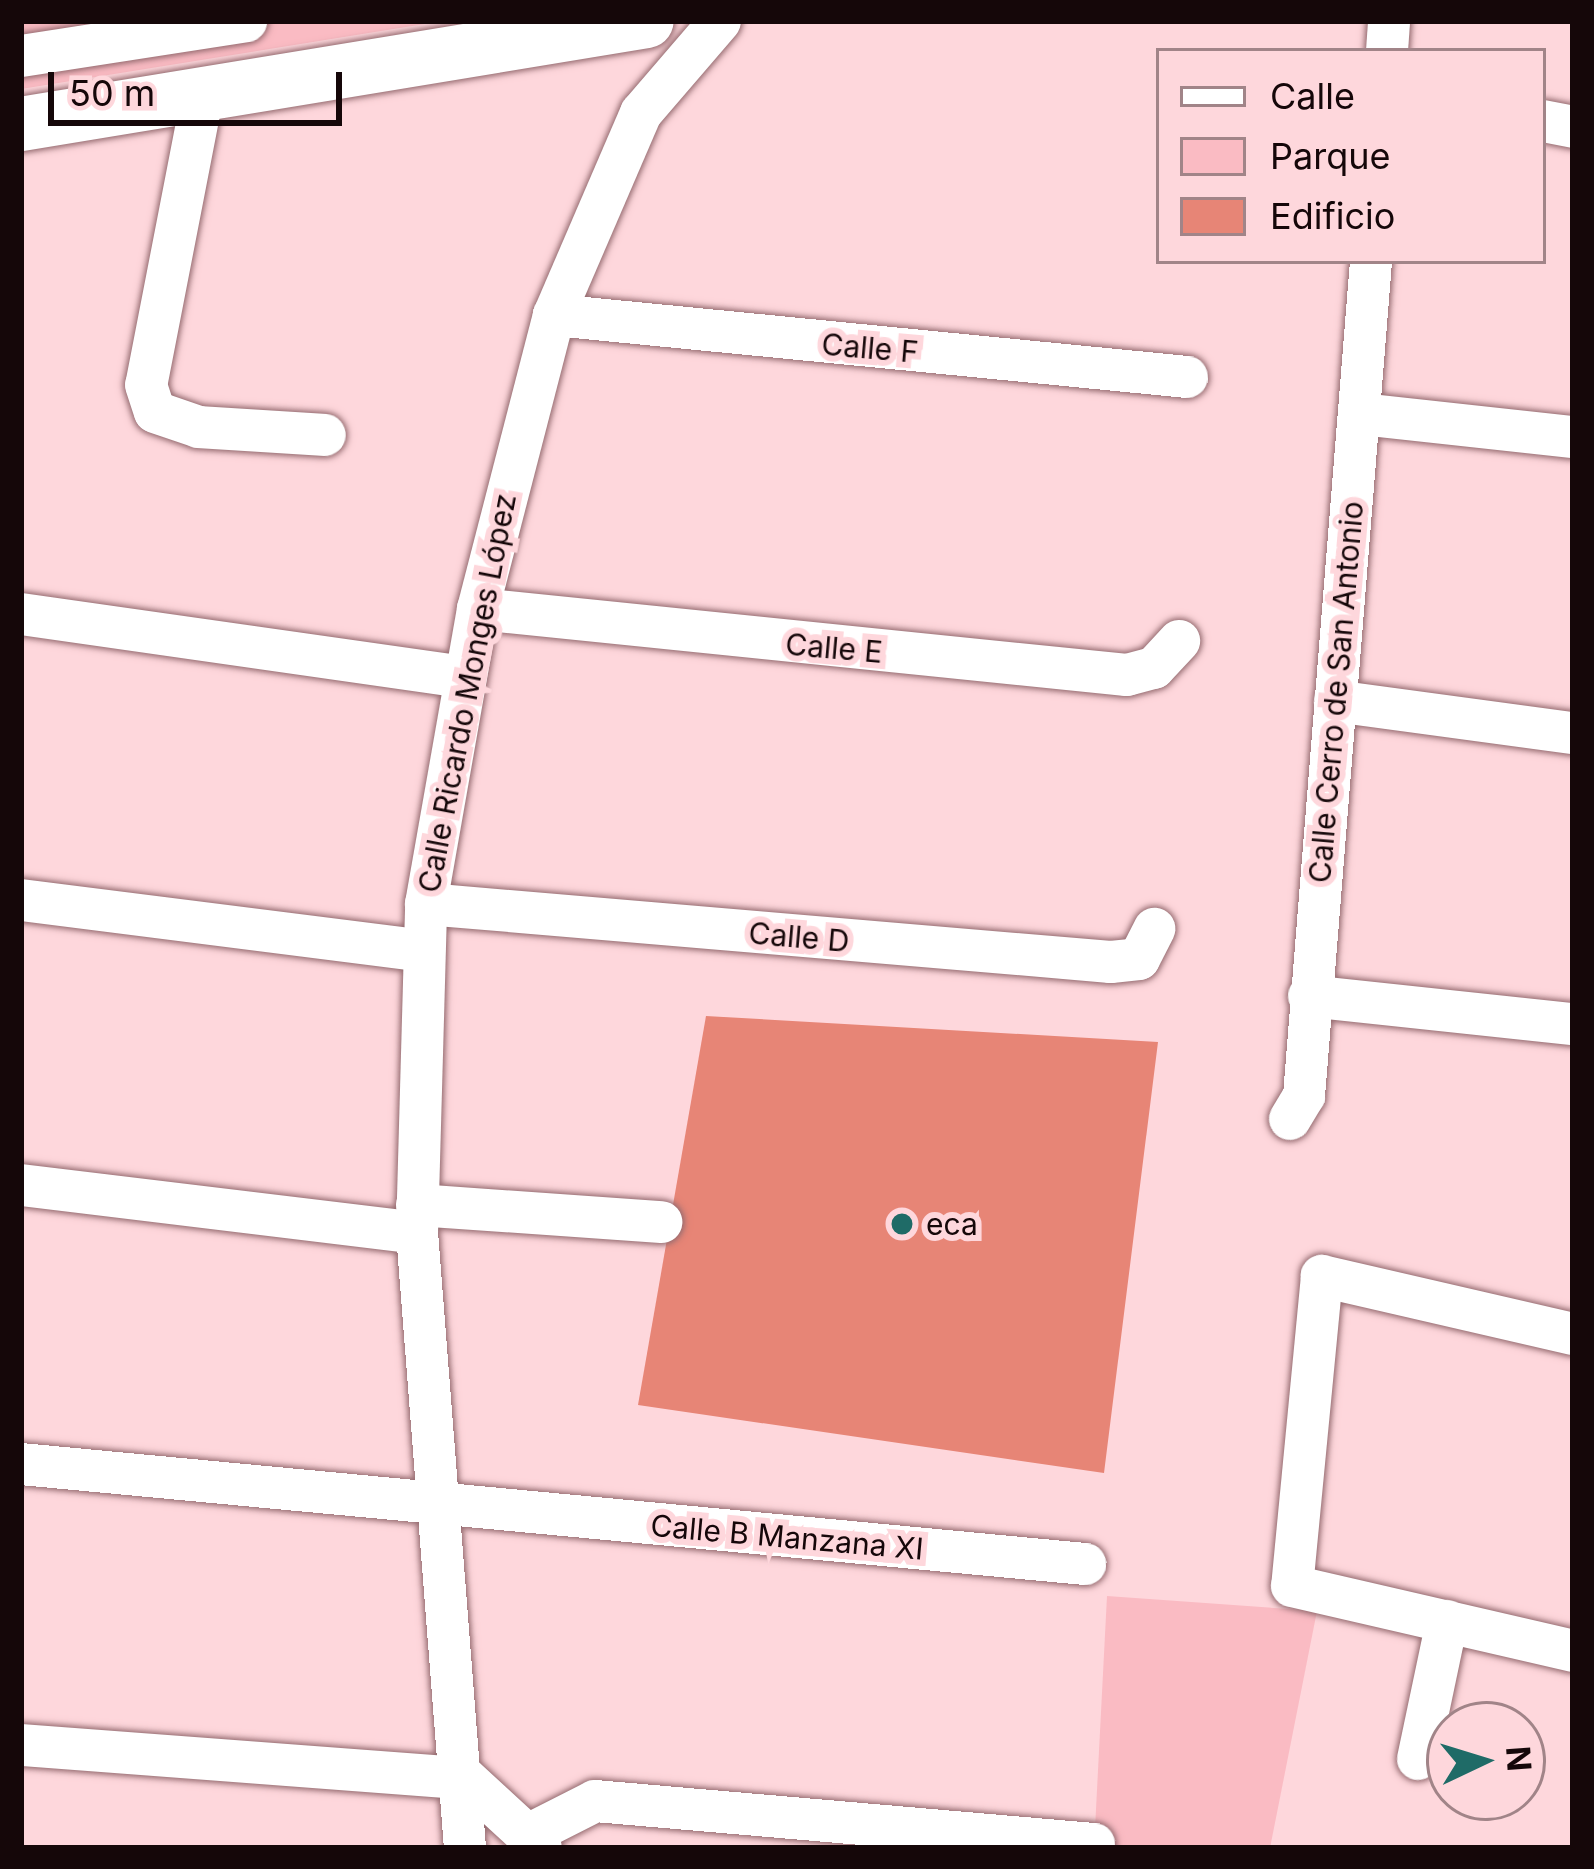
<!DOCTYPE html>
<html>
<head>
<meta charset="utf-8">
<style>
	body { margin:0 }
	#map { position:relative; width:1594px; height:1869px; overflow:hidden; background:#fed7dc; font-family:Inter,sans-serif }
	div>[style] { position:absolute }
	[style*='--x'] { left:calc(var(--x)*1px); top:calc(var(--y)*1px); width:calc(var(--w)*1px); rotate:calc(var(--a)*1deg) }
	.green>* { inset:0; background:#fabbc3 }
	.building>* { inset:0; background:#e78576 }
	.roads { filter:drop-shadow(0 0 3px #956b70) drop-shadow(0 0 3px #956b70) }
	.minor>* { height:42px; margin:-21px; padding:0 21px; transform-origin:21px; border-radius:21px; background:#fff }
	.major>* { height:54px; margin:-27px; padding:0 27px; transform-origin:27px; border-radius:27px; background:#fff }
	.dots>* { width:33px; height:33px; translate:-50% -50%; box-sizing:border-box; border:6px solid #fed7dc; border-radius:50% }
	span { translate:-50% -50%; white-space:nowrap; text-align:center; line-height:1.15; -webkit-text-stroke:12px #fed7dc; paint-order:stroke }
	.street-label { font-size:30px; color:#150709 }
	.poi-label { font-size:30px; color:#150709 }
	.left { translate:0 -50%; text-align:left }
	.frame { position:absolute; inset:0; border:24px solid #150709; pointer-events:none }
	.legend { position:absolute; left:1156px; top:48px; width:390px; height:216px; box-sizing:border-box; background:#fed7dc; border:3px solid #a18488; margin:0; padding:15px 21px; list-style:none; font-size:36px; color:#150709 }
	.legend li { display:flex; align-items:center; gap:24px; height:60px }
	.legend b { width:60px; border:3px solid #a18488 }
	.north { position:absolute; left:1426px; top:1701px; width:120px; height:120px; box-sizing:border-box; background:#fed7dc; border:3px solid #a18488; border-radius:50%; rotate:86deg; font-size:33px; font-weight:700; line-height:48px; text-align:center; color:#150709 }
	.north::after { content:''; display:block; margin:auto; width:42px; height:54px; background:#1f6b67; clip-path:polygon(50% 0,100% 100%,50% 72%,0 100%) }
	.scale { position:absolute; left:48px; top:72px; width:294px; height:54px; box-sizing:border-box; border:6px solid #150709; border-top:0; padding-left:15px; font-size:36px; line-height:42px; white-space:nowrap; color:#150709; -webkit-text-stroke:9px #fed7dc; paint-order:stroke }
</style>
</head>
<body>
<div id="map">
	<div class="green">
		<i style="clip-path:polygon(21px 21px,443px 21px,21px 89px)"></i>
		<i style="clip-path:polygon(1107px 1596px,1317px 1611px,1270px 1848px,1094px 1848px)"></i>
	</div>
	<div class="building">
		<i style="clip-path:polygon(706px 1016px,1158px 1042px,1104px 1473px,638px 1405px)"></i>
	</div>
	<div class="roads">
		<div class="minor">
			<i style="--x:1387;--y:51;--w:30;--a:-86"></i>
			<i style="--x:21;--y:56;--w:228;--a:-8.8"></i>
			<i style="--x:202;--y:98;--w:292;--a:101"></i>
			<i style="--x:146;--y:385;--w:28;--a:72"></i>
			<i style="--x:155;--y:412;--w:46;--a:18.8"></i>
			<i style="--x:199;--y:427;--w:126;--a:3.6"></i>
			<i style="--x:1543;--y:121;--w:31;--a:11"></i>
			<i style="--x:554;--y:315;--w:636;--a:5.59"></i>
			<i style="--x:1360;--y:414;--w:214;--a:6.2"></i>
			<i style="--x:478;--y:609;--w:652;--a:5.81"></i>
			<i style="--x:1127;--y:675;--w:28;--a:-15"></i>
			<i style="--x:1154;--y:668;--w:37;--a:-47"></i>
			<i style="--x:21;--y:614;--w:446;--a:8.1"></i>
			<i style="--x:1335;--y:701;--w:240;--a:7.7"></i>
			<i style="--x:21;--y:900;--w:404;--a:7.2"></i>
			<i style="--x:426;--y:904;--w:687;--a:4.84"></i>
			<i style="--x:1111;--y:962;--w:28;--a:-6"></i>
			<i style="--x:1139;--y:959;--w:34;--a:-63"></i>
			<i style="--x:1309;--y:996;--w:265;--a:6.1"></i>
			<i style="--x:1290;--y:1119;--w:27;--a:-59"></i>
			<i style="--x:1304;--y:1096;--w:838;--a:-85.41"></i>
			<i style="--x:21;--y:1185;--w:399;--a:6.9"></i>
			<i style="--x:417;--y:1205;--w:245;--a:4"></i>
			<i style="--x:1573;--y:1334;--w:258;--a:-167"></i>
			<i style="--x:1322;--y:1276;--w:311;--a:95.5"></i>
			<i style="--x:1292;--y:1586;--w:288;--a:13"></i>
			<i style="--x:21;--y:1464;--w:1069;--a:5.37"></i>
			<i style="--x:21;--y:1745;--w:445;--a:4.3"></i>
			<i style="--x:465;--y:1778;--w:103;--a:42.6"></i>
			<i style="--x:1418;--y:1759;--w:141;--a:-78.1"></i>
			<i style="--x:530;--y:1834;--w:73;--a:-26.9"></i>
			<i style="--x:595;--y:1801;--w:501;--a:4.93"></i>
			<i style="--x:465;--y:1848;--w:617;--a:-94.46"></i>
			<i style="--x:417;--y:1233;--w:329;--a:-88.4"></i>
			<i style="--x:426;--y:904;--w:300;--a:-80"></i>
			<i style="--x:478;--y:609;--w:304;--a:-75.5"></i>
			<i style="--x:554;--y:315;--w:220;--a:-66.7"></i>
			<i style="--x:641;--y:113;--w:121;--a:-49.3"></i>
		</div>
		<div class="major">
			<i style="--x:21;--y:124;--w:634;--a:-9.34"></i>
		</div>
	</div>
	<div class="dots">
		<i style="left:902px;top:1224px;background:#1f6b67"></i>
	</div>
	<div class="street-label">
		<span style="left:870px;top:348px;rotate:5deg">Calle F</span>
		<span style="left:834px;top:648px;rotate:5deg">Calle E</span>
		<span style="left:1336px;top:692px;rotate:-85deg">Calle Cerro de San Antonio</span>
		<span style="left:467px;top:693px;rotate:-79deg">Calle Ricardo Monges López</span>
		<span style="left:799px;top:937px;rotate:5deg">Calle D</span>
		<span style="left:787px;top:1537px;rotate:5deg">Calle B Manzana XI</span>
	</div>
	<div class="poi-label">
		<span class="left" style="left:926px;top:1224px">eca</span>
	</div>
	<div class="frame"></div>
	<ul class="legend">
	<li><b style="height:15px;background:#fff"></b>Calle</li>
	<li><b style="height:33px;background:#fabbc3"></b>Parque</li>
	<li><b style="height:33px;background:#e78576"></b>Edificio</li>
	</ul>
	<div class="north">N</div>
	<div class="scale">50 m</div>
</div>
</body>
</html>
